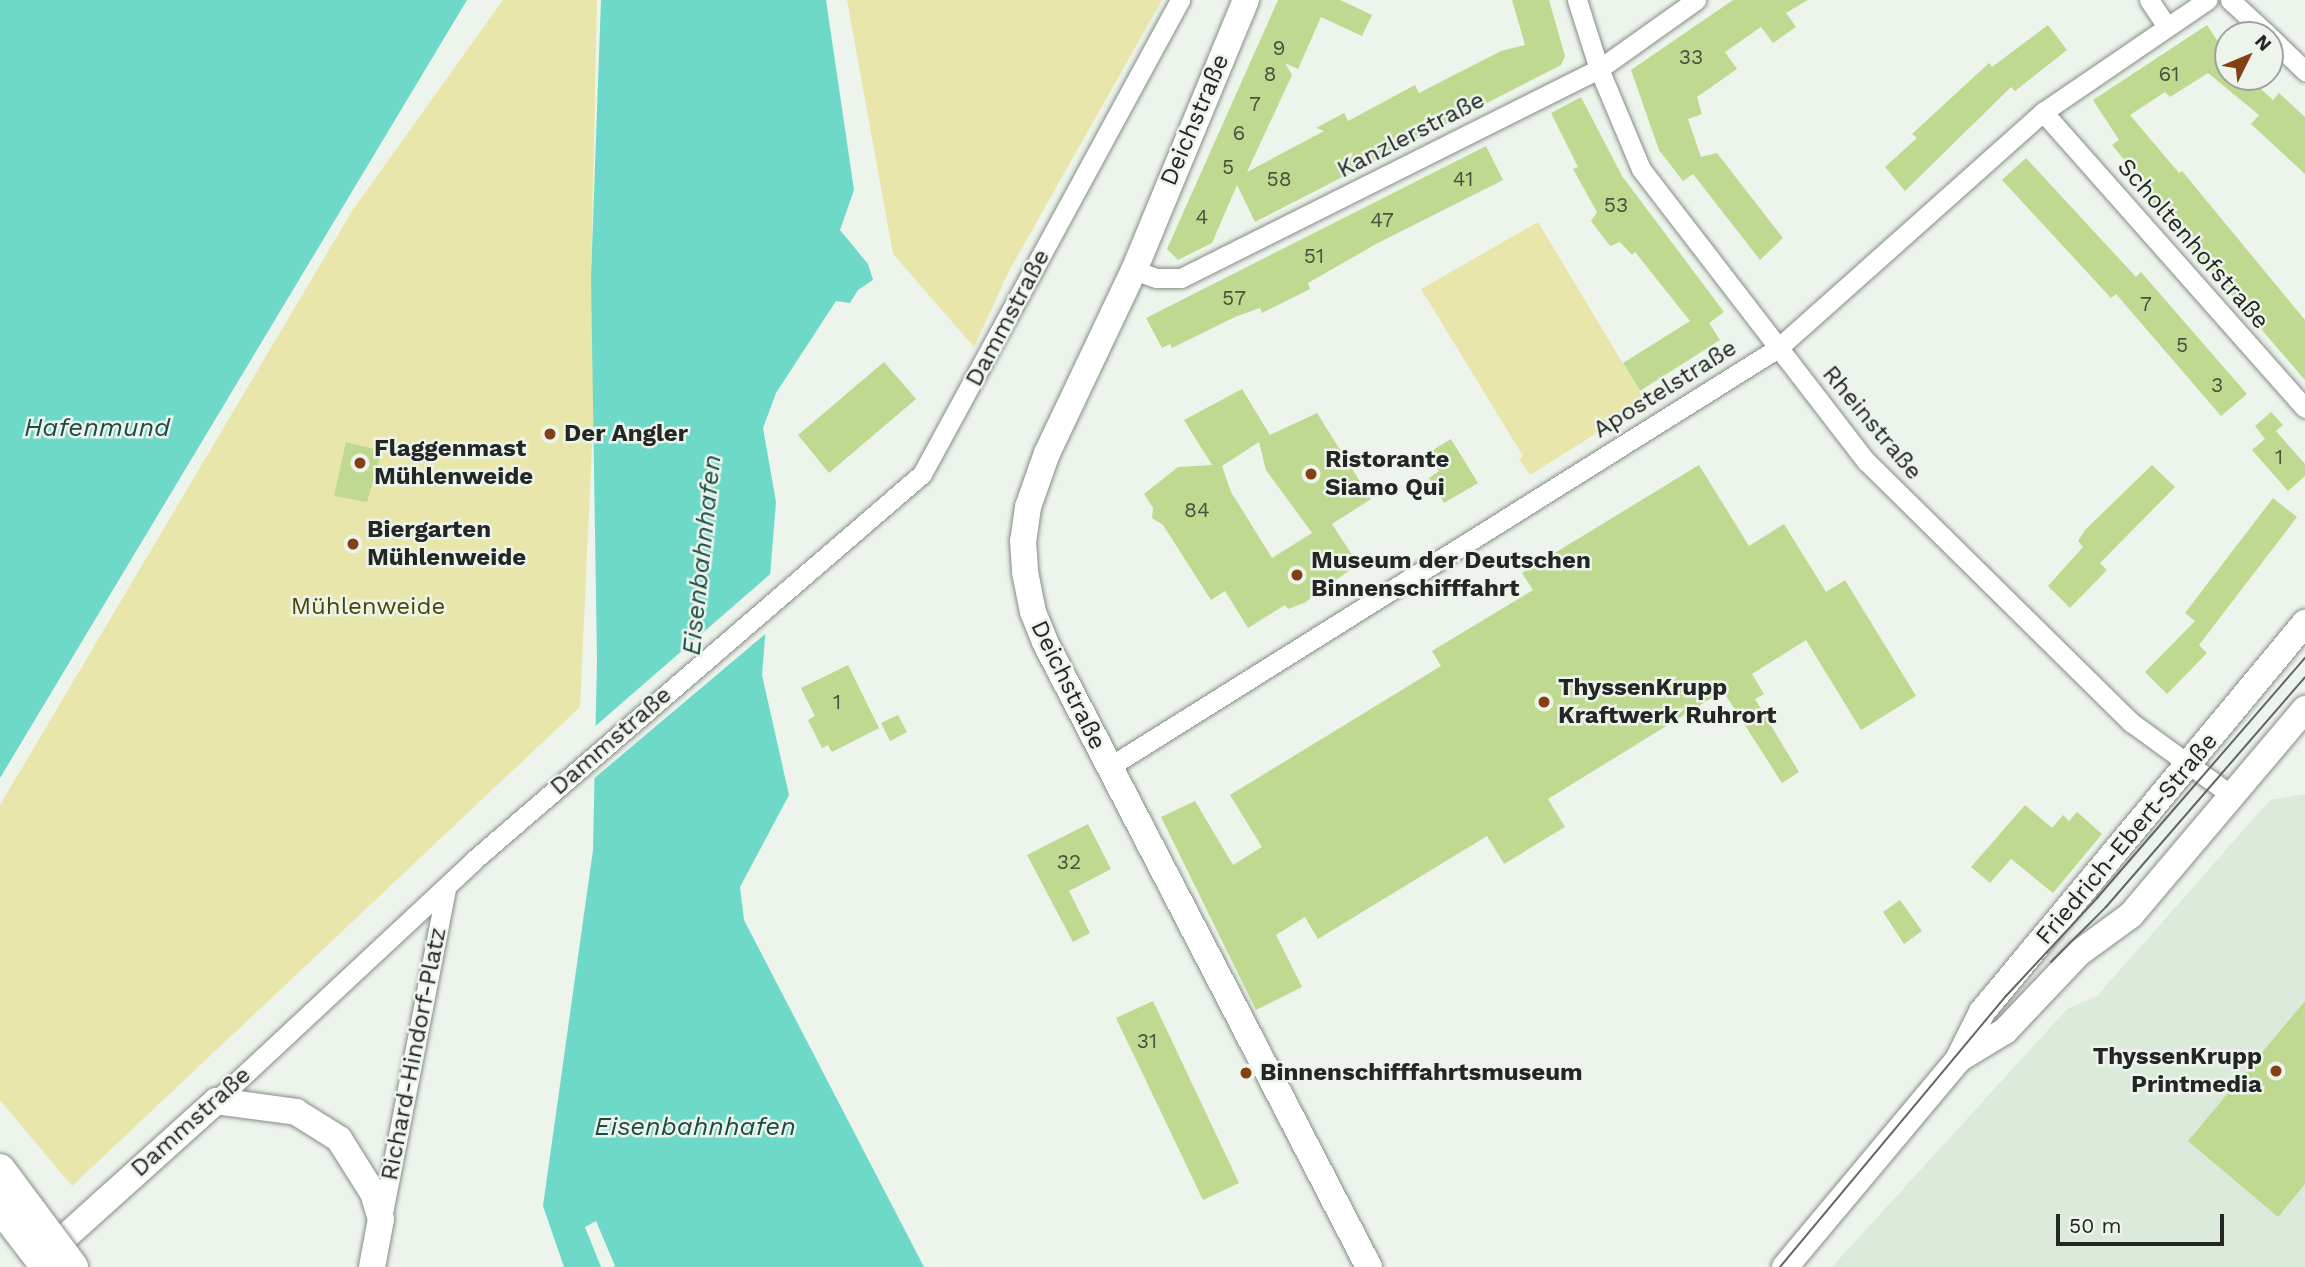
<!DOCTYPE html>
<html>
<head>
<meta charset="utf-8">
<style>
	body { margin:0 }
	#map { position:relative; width:2305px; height:1267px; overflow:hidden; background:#ecf4ec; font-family:"Work Sans",sans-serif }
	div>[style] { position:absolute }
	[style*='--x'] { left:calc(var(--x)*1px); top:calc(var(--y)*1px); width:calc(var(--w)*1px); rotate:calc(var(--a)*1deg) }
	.built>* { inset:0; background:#dceadb }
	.green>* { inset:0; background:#e9e6ab }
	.water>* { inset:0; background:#6ed9c8 }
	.pier>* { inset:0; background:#ecf4ec }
	.building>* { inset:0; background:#bfda90 }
	.roads { filter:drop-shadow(0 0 2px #858d85) drop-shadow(0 0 2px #858d85) }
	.street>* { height:19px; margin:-9.5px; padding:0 9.5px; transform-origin:9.5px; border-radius:9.5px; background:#fff }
	.secondary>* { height:26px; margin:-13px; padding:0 13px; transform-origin:13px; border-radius:13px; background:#fff }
	.tram>* { height:2px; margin:-1px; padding:0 1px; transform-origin:1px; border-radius:1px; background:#616661 }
	.bridges { filter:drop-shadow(0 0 2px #858d85) drop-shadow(0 0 2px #858d85) }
	.primary-bridge>* { height:30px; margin:-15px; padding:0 15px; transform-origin:15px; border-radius:15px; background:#fff }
	.dots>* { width:19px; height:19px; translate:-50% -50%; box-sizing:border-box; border:4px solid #ecf4ec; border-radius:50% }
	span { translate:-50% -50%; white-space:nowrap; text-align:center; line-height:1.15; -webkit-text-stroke:5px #ecf4ec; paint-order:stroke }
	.number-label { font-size:21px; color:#4a533e }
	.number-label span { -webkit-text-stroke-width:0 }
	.street-label { font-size:24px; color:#232623 }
	.poi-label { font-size:24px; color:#232623; font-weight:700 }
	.left { translate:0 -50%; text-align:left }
	.right { translate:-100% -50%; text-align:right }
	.park-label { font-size:24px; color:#4a4605 }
	.water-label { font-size:26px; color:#1c4b44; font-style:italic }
	.north { position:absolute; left:2214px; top:21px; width:70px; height:70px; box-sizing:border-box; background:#ecf4ec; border:2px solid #9ca29c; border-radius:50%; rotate:47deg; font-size:19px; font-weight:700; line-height:28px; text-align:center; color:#232623 }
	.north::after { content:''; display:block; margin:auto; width:24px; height:32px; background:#844015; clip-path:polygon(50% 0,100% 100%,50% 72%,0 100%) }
	.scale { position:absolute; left:2056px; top:1214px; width:168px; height:32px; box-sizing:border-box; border:4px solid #232623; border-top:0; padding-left:9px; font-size:21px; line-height:24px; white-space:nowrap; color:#232623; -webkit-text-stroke:5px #ecf4ec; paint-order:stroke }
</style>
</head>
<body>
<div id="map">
	<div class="built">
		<i style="clip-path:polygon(2305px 794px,2305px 1267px,1832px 1267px,2067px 1009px,2097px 996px,2270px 800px)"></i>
	</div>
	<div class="green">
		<i style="clip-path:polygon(503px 0,597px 0,591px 277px,595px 381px,580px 707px,72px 1186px,0 1100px,0 805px,352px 211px)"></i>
		<i style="clip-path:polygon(847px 0,1162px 0,1010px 269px,974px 347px,893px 254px)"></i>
		<i style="clip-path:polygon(1538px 222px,1646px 402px,1530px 475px,1519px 459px,1523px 456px,1421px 289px)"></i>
	</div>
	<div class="water">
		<i style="clip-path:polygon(0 0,467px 0,0 778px)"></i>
		<i style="clip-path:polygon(601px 0,826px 0,854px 190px,840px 230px,868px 264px,873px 280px,858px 290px,850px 303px,836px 301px,776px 393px,763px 428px,776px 502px,762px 675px,789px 795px,740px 887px,744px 920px,924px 1267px,564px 1267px,543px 1206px,593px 850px,597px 660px,591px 277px)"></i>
	</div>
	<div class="pier">
		<i style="clip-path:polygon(776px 569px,770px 630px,591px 781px,592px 729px)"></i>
		<i style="clip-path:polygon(596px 1221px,615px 1266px,614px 1267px,601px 1267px,585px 1227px)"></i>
	</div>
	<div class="building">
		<i style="clip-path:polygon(1278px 0,1340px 0,1372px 15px,1362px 36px,1321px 17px,1298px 69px,1285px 63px,1292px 75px,1247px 172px,1324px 131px,1316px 128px,1344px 113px,1348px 121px,1415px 85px,1419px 93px,1501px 51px,1525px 45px,1512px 0,1549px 0,1565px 56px,1561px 65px,1255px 222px,1237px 185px,1212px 243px,1178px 260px,1167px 249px)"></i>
		<i style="clip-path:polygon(1733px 0,1808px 0,1786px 13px,1796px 27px,1773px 43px,1761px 27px,1725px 52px,1737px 69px,1697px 97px,1702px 114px,1688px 119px,1701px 157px,1717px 153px,1783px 238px,1760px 260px,1693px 174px,1683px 181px,1659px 150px,1631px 70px)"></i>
		<i style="clip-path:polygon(2048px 25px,2067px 50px,2015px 91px,2011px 87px,1905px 191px,1885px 167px,1917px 138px,1912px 134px,1989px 63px,1992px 67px)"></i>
		<i style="clip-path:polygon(2207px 25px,2228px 57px,2228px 77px,2248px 77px,2273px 100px,2279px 93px,2305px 117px,2305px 174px,2251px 124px,2259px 115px,2208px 73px,2170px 97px,2165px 92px,2130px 115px,2179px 173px,2182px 171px,2305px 320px,2305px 380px,2149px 199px,2154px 195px,2112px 145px,2119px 140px,2093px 100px)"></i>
		<i style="clip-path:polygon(1581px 97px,1622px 176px,1724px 312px,1709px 323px,1720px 340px,1640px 391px,1623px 363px,1690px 321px,1635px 252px,1632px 255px,1620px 242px,1610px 246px,1591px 221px,1597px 212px,1573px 169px,1578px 167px,1551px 113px)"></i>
		<i style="clip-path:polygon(1486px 146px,1503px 180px,1376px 244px,1308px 283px,1310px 289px,1262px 313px,1260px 308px,1235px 317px,1172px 348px,1170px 344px,1162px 348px,1146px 318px)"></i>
		<i style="clip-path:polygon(2026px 158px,2136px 277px,2141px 272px,2247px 394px,2221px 416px,2116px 294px,2111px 298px,2002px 180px)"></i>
		<i style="clip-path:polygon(884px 362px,916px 399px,829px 473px,798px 435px)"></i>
		<i style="clip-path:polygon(evenodd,1242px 389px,1270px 435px,1317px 413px,1371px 499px,1332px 524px,1356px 561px,1348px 566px,1350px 570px,1304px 603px,1288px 609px,1285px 605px,1248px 628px,1225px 591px,1211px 600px,1163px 525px,1152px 518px,1153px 508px,1144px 494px,1178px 467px,1212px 465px,1184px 420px,1242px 389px,1259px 442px,1266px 470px,1312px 533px,1272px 558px,1231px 492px,1222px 466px,1259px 442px)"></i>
		<i style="clip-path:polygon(2271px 412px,2283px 425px,2276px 431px,2305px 464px,2305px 476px,2288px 491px,2252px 450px,2265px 439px,2255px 426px)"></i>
		<i style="clip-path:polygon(1451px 439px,1478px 483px,1444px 503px,1429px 478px,1439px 471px,1428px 453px)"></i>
		<i style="clip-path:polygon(346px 442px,382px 451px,367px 502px,334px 496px)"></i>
		<i style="clip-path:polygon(1699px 465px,1749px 546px,1784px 524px,1826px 592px,1845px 580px,1916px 696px,1861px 730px,1806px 640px,1752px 674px,1764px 694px,1755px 699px,1799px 772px,1782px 783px,1723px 691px,1548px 799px,1565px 827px,1504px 864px,1487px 836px,1318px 939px,1305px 917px,1276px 935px,1302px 987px,1256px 1010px,1161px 817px,1195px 801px,1233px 865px,1262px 847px,1230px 795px,1441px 666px,1432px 651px,1533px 590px,1522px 573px)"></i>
		<i style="clip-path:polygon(2152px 465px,2175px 487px,2100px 563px,2107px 570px,2070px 608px,2048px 586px,2083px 547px,2078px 541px,2085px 530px)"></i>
		<i style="clip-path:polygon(2273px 498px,2297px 517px,2199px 645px,2207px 653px,2167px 694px,2145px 672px,2195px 621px,2185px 613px)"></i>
		<i style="clip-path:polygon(848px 665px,879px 728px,832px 752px,828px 745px,822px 748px,808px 720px,815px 716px,801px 688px)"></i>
		<i style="clip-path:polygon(898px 715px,907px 732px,890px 741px,881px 723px)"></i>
		<i style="clip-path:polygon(2025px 805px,2052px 828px,2063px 815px,2069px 821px,2077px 812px,2102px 834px,2053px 893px,2011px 859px,1990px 883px,1971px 867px)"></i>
		<i style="clip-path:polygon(1088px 824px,1111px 869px,1069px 891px,1090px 933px,1073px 942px,1027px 855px)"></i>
		<i style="clip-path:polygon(1900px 900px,1922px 931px,1904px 944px,1883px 912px)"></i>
		<i style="clip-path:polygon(1153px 1001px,1239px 1183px,1203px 1200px,1116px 1018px)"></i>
		<i style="clip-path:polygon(2305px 1001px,2305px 1184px,2278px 1217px,2188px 1141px)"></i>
	</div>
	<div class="roads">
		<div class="street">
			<i style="--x:1577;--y:0;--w:72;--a:72.3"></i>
			<i style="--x:1599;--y:69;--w:108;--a:67.2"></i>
			<i style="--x:1641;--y:169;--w:370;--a:52.4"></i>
			<i style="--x:1867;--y:462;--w:372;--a:44.6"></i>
			<i style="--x:2132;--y:723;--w:126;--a:36"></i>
			<i style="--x:2149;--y:0;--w:32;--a:56"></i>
			<i style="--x:2230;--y:0;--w:52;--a:42.6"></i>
			<i style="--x:2270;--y:37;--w:49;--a:44.2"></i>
			<i style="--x:2043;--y:112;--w:395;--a:48.5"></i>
			<i style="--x:1134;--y:270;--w:23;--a:20"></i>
			<i style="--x:1156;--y:278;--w:25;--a:0"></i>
			<i style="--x:1181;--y:278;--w:467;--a:-26.6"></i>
			<i style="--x:1599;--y:69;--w:119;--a:-35.4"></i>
			<i style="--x:1109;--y:767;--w:789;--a:-32.06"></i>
			<i style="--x:1778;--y:348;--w:355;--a:-41.7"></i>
			<i style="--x:2043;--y:112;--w:199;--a:-34.3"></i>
			<i style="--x:216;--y:1101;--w:353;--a:-43"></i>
			<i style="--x:474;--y:860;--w:591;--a:-40.75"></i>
			<i style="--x:922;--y:474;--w:540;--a:-61.44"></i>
			<i style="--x:382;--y:1218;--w:335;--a:-79"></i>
		</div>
		<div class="secondary">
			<i style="--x:1246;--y:0;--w:292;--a:112.5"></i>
			<i style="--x:1134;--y:270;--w:203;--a:115.4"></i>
			<i style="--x:1047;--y:453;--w:57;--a:109.4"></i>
			<i style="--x:1028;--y:507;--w:34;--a:98"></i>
			<i style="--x:1023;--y:541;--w:31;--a:86"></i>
			<i style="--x:1025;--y:572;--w:41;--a:78.7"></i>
			<i style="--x:1033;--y:612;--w:32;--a:68"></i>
			<i style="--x:1045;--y:642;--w:704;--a:62.6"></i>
			<i style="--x:1959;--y:1059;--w:54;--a:-31.3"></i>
			<i style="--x:2005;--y:1031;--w:108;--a:-46.5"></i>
			<i style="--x:2079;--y:953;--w:64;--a:-36.2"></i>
			<i style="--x:2131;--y:915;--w:270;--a:-49.8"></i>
			<i style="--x:43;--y:1257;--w:233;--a:-42"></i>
			<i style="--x:216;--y:1101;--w:81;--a:7.8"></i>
			<i style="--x:296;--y:1112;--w:51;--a:32.1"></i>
			<i style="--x:339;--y:1139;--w:64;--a:57.8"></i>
			<i style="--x:373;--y:1193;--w:27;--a:73"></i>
			<i style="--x:381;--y:1219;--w:49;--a:100.6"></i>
			<i style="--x:1785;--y:1267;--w:270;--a:-50.1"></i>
			<i style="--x:1958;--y:1060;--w:54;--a:-63.4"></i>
			<i style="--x:1982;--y:1012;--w:506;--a:-50.3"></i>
		</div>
	</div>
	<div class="tram">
		<i style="--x:2051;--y:962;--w:78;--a:-45"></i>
		<i style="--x:2106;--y:907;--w:304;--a:-49.1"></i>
		<i style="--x:1780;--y:1267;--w:353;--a:-50.2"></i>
		<i style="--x:2006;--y:996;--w:134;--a:-47.1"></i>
		<i style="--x:2097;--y:898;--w:318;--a:-49.1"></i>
	</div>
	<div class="bridges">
		<div class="primary-bridge">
			<i style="--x:0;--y:1169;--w:122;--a:53.3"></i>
			<i style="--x:0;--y:1207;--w:76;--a:52.5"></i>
		</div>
	</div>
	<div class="dots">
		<i style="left:550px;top:434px;background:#844015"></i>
		<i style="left:360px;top:463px;background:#844015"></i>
		<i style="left:1311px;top:474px;background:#844015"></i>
		<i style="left:353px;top:544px;background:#844015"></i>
		<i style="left:1297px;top:575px;background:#844015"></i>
		<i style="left:1544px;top:702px;background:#844015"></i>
		<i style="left:2276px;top:1071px;background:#844015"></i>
		<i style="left:1246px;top:1073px;background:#844015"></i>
	</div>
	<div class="number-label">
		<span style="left:1279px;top:48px">9</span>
		<span style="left:1691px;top:57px">33</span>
		<span style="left:1270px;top:74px">8</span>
		<span style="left:2169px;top:74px">61</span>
		<span style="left:1255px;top:104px">7</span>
		<span style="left:1239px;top:133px">6</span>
		<span style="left:1228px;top:167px">5</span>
		<span style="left:1279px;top:179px">58</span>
		<span style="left:1463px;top:179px">41</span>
		<span style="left:1616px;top:205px">53</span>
		<span style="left:1202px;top:217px">4</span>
		<span style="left:1382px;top:220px">47</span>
		<span style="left:1314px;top:256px">51</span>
		<span style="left:1234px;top:298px">57</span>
		<span style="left:2146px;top:304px">7</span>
		<span style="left:2182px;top:345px">5</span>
		<span style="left:2217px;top:385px">3</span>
		<span style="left:2279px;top:457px">1</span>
		<span style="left:1197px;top:510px">84</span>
		<span style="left:837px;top:702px">1</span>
		<span style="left:1069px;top:862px">32</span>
		<span style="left:1147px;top:1041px">31</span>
	</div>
	<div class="street-label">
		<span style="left:1195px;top:120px;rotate:-67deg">Deichstraße</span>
		<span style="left:1411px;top:135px;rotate:-27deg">Kanzlerstraße</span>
		<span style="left:2193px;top:244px;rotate:49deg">Scholtenhofstraße</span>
		<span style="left:1008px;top:318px;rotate:-62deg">Dammstraße</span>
		<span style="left:1665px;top:389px;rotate:-32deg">Apostelstraße</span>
		<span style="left:1872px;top:423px;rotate:50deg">Rheinstraße</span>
		<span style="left:1068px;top:685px;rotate:64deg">Deichstraße</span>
		<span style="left:611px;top:741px;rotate:-41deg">Dammstraße</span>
		<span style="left:2127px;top:839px;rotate:-50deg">Friedrich-Ebert-Straße</span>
		<span style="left:414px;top:1054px;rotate:-79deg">Richard-Hindorf-Platz</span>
		<span style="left:191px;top:1122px;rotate:-42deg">Dammstraße</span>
	</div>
	<div class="poi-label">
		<span class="left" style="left:564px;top:434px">Der Angler</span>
		<span class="left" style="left:374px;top:463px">Flaggenmast<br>Mühlenweide</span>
		<span class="left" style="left:1325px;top:474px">Ristorante<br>Siamo Qui</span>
		<span class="left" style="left:367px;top:544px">Biergarten<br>Mühlenweide</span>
		<span class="left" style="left:1311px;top:575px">Museum der Deutschen<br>Binnenschifffahrt</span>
		<span class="left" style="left:1558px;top:702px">ThyssenKrupp<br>Kraftwerk Ruhrort</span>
		<span class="right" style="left:2262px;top:1071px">ThyssenKrupp<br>Printmedia</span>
		<span class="left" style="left:1260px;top:1073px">Binnenschifffahrtsmuseum</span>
	</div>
	<div class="park-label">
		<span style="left:368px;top:607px">Mühlenweide</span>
	</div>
	<div class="water-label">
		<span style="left:97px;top:428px">Hafenmund</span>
		<span style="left:702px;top:555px;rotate:-84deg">Eisenbahnhafen</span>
		<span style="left:695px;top:1127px">Eisenbahnhafen</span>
	</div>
	<div class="north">N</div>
	<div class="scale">50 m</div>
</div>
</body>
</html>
